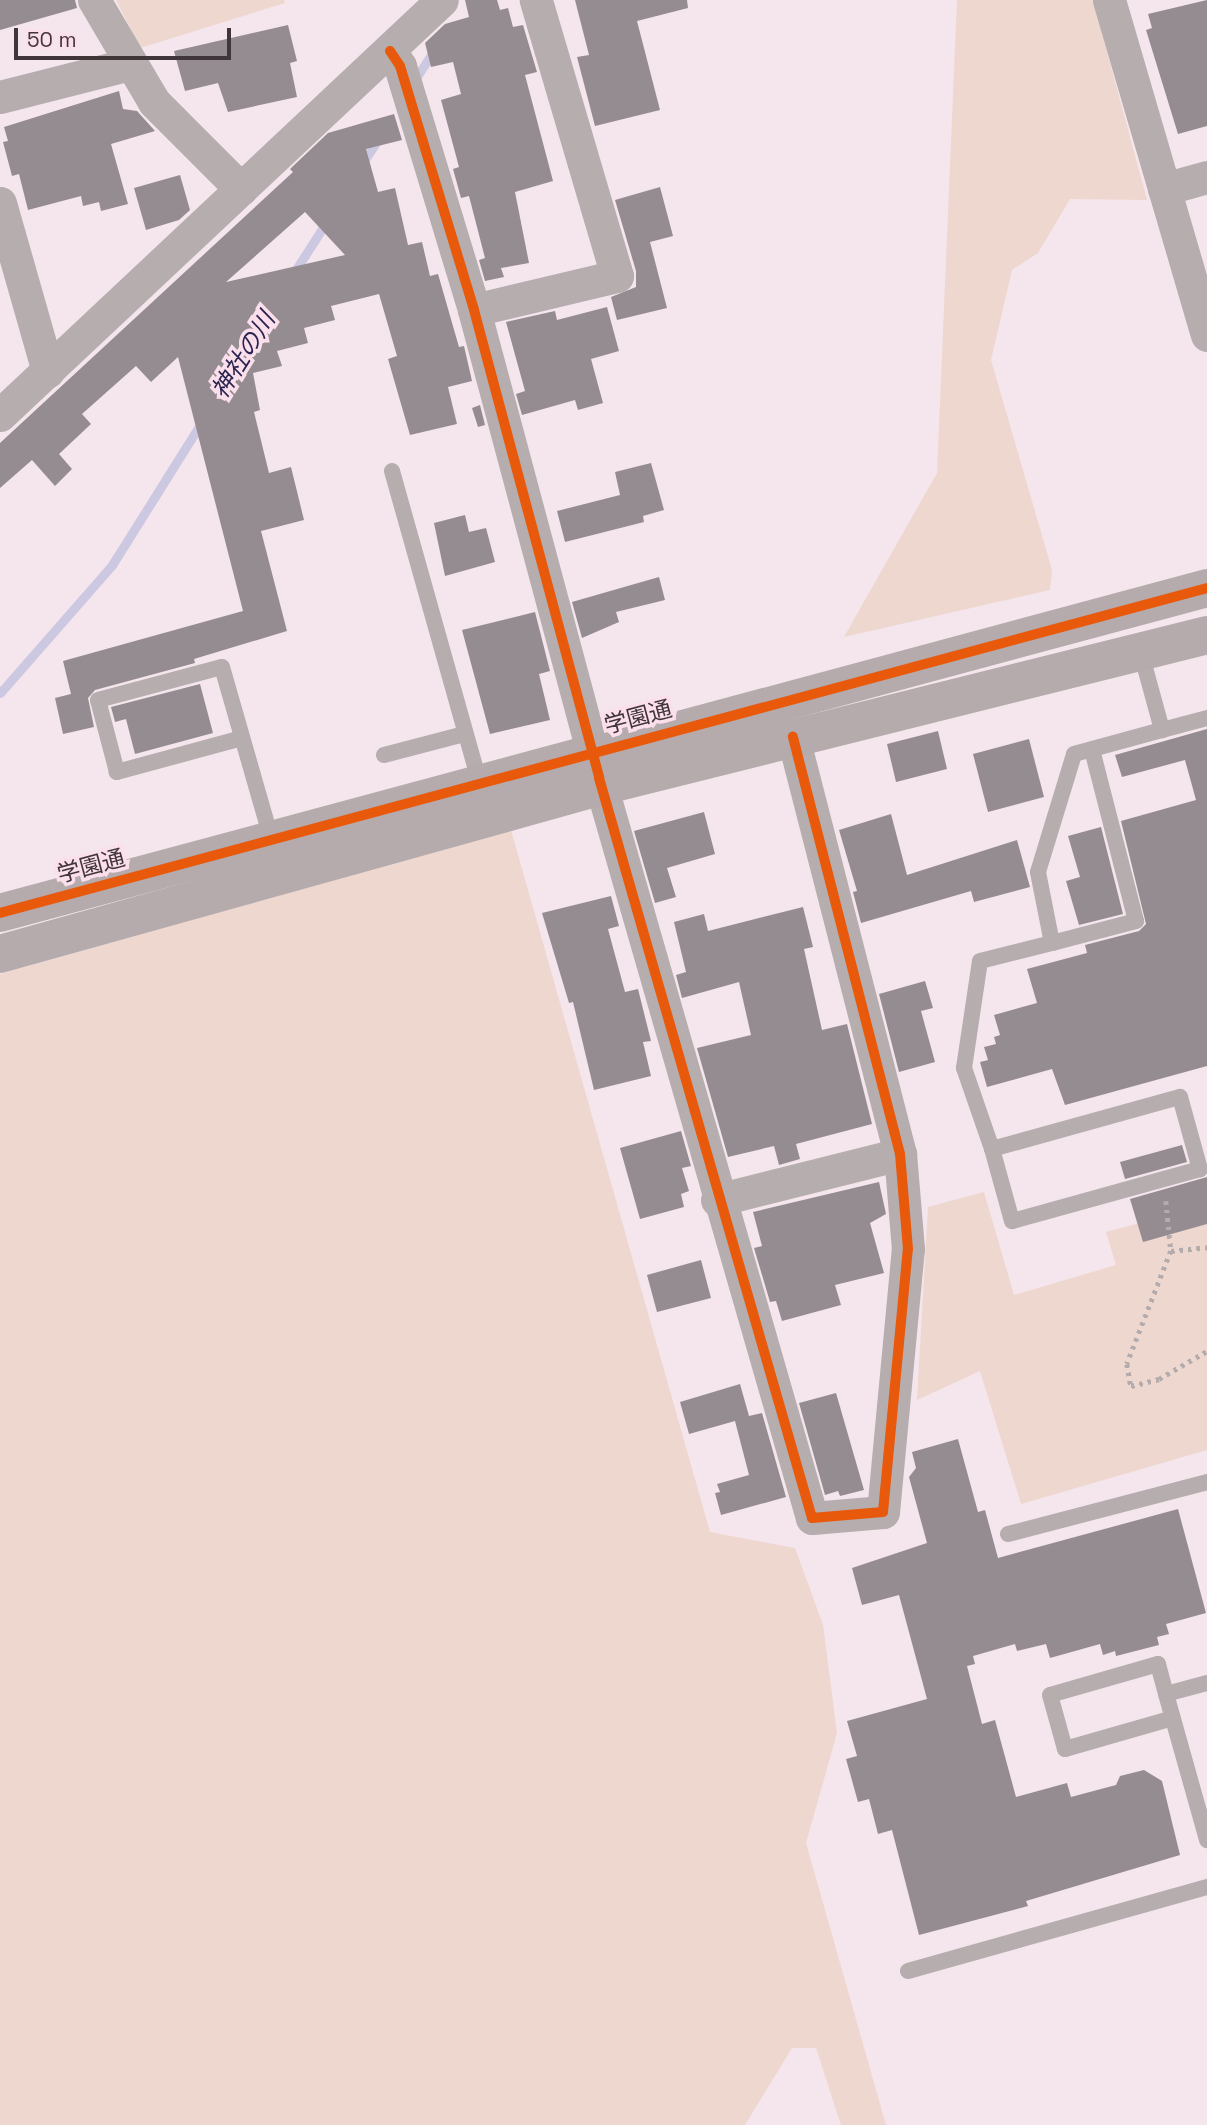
<!DOCTYPE html>
<html>
<head>
<meta charset="utf-8">
<style>
	body { margin:0 }
	#map { position:relative; width:1207px; height:2125px; overflow:hidden; background:#f5e5ec; font-family:"Space Grotesk","Noto Sans JP",sans-serif }
	div>[style] { position:absolute }
	[style*='--x'] { left:calc(var(--x)*1px); top:calc(var(--y)*1px); width:calc(var(--w)*1px); rotate:calc(var(--a)*1deg) }
	.green>* { inset:0; background:#edd7cf }
	.stream>* { height:9px; margin:-4.5px; padding:0 4.5px; transform-origin:4.5px; border-radius:4.5px; background:#ccc8e2 }
	.building>* { inset:0; background:#958c92 }
	.path>* { height:4.5px; margin-top:-2.25px; transform-origin:0; background:repeating-linear-gradient(90deg,#b4abad 0 3.5px,transparent 0 8.5px) }
	.lane>* { height:16px; margin:-8px; padding:0 8px; transform-origin:8px; border-radius:8px; background:#b5adae }
	.street>* { height:33px; margin:-16.5px; padding:0 16.5px; transform-origin:16.5px; border-radius:16.5px; background:#b5adae }
	.secondary>* { height:38px; margin:-19px; padding:0 19px; transform-origin:19px; border-radius:19px; background:#b5abad }
	.cycleway>* { height:10px; margin:-5px; padding:0 5px; transform-origin:5px; border-radius:5px; background:#e8590c }
	span { translate:-50% -50%; white-space:nowrap; text-align:center; line-height:1.15; -webkit-text-stroke:7px #fbdfeb; paint-order:stroke }
	.street-label { font-size:23px; color:#403539 }
	.water-label { font-size:24px; color:#292550; font-style:italic }
	.scale { position:absolute; left:14px; top:28px; width:217px; height:32px; box-sizing:border-box; border:4px solid #403539; border-top:0; padding-left:9px; font-size:21px; line-height:24px; white-space:nowrap; color:#403539; -webkit-text-stroke:5px #fbdfeb; paint-order:stroke }
</style>
</head>
<body>
<div id="map">
	<div class="green">
		<i style="clip-path:polygon(116px 0,284px 0,285px 3px,140px 48px)"></i>
		<i style="clip-path:polygon(957px 0,1093px 0,1147px 200px,1070px 199px,1038px 253px,1012px 270px,991px 360px,1052px 570px,1050px 590px,844px 637px,937px 473px)"></i>
		<i style="clip-path:polygon(511px 830px,710px 1532px,795px 1548px,823px 1625px,837px 1733px,806px 1843px,886px 2125px,841px 2125px,816px 2048px,792px 2048px,745px 2125px,0 2125px,0 974px)"></i>
		<i style="clip-path:polygon(984px 1192px,1014px 1295px,1116px 1265px,1106px 1232px,1207px 1205px,1207px 1450px,1021px 1504px,980px 1371px,917px 1400px,928px 1207px)"></i>
	</div>
	<div class="stream">
		<i style="--x:414;--y:81;--w:38;--a:-57"></i>
		<i style="--x:362;--y:164;--w:31;--a:-57"></i>
		<i style="--x:293;--y:274;--w:63;--a:-57.3"></i>
		<i style="--x:0;--y:693;--w:170;--a:-48.8"></i>
		<i style="--x:112;--y:565;--w:171;--a:-57.9"></i>
	</div>
	<div class="building">
		<i style="clip-path:polygon(0 0,75px 0,77px 8px,0 30px)"></i>
		<i style="clip-path:polygon(465px 0,497px 0,500px 10px,508px 8px,513px 27px,523px 25px,537px 72px,525px 75px,553px 181px,515px 192px,529px 263px,501px 268px,504px 277px,485px 281px,479px 260px,485px 258px,469px 196px,461px 198px,453px 169px,459px 167px,441px 100px,461px 94px,453px 62px,431px 67px,425px 43px,445px 24px,469px 17px)"></i>
		<i style="clip-path:polygon(575px 0,687px 0,688px 8px,637px 21px,660px 110px,595px 126px,577px 57px,589px 55px)"></i>
		<i style="clip-path:polygon(1207px 0,1207px 126px,1178px 134px,1146px 30px,1152px 28px,1148px 14px)"></i>
		<i style="clip-path:polygon(288px 25px,297px 61px,290px 63px,297px 97px,228px 112px,218px 83px,185px 91px,174px 51px)"></i>
		<i style="clip-path:polygon(119px 91px,123px 109px,137px 111px,155px 131px,111px 144px,128px 204px,101px 211px,99px 202px,83px 206px,81px 196px,28px 210px,19px 174px,12px 176px,3px 142px,8px 141px,4px 127px)"></i>
		<i style="clip-path:polygon(evenodd,394px 114px,402px 140px,366px 149px,378px 192px,395px 188px,408px 245px,422px 242px,430px 276px,438px 274px,459px 347px,464px 346px,472px 381px,448px 387px,457px 424px,410px 435px,388px 359px,397px 356px,379px 294px,331px 306px,335px 320px,304px 328px,308px 343px,277px 351px,282px 366px,253px 373px,260px 410px,254px 412px,269px 473px,291px 467px,304px 520px,261px 531px,287px 631px,194px 659px,195px 663px,95px 690px,88px 698px,94px 727px,63px 734px,55px 698px,71px 694px,63px 661px,243px 611px,178px 357px,151px 382px,136px 366px,82px 414px,91px 424px,59px 454px,72px 469px,55px 486px,32px 460px,0 488px,0 443px,293px 172px,290px 169px,328px 133px,394px 114px,305px 212px,345px 255px,226px 282px,305px 212px)"></i>
		<i style="clip-path:polygon(180px 175px,190px 210px,179px 220px,146px 230px,134px 188px)"></i>
		<i style="clip-path:polygon(660px 187px,673px 236px,650px 242px,667px 308px,617px 320px,611px 297px,636px 287px,636px 271px,615px 200px)"></i>
		<i style="clip-path:polygon(607px 307px,619px 351px,591px 359px,603px 403px,578px 410px,575px 400px,522px 415px,516px 394px,525px 391px,506px 322px,555px 311px,557px 320px)"></i>
		<i style="clip-path:polygon(480px 405px,485px 425px,478px 427px,472px 408px)"></i>
		<i style="clip-path:polygon(651px 463px,664px 510px,643px 516px,644px 522px,565px 542px,557px 511px,620px 495px,615px 472px)"></i>
		<i style="clip-path:polygon(465px 515px,469px 532px,486px 528px,495px 562px,445px 576px,434px 523px)"></i>
		<i style="clip-path:polygon(659px 577px,665px 600px,616px 612px,619px 622px,582px 638px,572px 602px)"></i>
		<i style="clip-path:polygon(535px 612px,550px 671px,539px 674px,550px 720px,490px 734px,462px 630px)"></i>
		<i style="clip-path:polygon(200px 684px,213px 733px,135px 754px,126px 719px,115px 722px,111px 707px)"></i>
		<i style="clip-path:polygon(1207px 729px,1207px 1066px,1065px 1105px,1052px 1069px,987px 1087px,980px 1062px,988px 1060px,984px 1047px,996px 1044px,994px 1037px,1000px 1035px,994px 1015px,1037px 1003px,1027px 969px,1087px 953px,1085px 945px,1139px 931px,1146px 924px,1121px 821px,1196px 800px,1185px 760px,1122px 777px,1115px 755px)"></i>
		<i style="clip-path:polygon(938px 731px,947px 769px,896px 782px,887px 744px)"></i>
		<i style="clip-path:polygon(1029px 739px,1044px 797px,988px 812px,973px 754px)"></i>
		<i style="clip-path:polygon(704px 812px,715px 854px,667px 868px,676px 897px,655px 903px,634px 831px)"></i>
		<i style="clip-path:polygon(891px 814px,907px 875px,1017px 840px,1030px 887px,974px 902px,971px 891px,861px 923px,853px 892px,857px 891px,839px 830px)"></i>
		<i style="clip-path:polygon(1101px 827px,1123px 914px,1079px 925px,1066px 881px,1080px 877px,1068px 836px)"></i>
		<i style="clip-path:polygon(611px 896px,619px 926px,608px 929px,625px 992px,638px 989px,651px 1041px,643px 1042px,651px 1076px,594px 1090px,573px 1002px,569px 1003px,542px 913px)"></i>
		<i style="clip-path:polygon(803px 907px,813px 947px,804px 949px,822px 1030px,847px 1024px,872px 1124px,796px 1144px,800px 1159px,779px 1165px,774px 1146px,728px 1157px,697px 1048px,751px 1035px,739px 982px,682px 998px,676px 975px,686px 972px,674px 922px,704px 914px,708px 931px)"></i>
		<i style="clip-path:polygon(925px 981px,933px 1008px,921px 1011px,935px 1062px,899px 1072px,879px 994px)"></i>
		<i style="clip-path:polygon(681px 1131px,691px 1166px,682px 1168px,689px 1191px,681px 1194px,684px 1207px,640px 1219px,620px 1148px)"></i>
		<i style="clip-path:polygon(1182px 1145px,1187px 1162px,1125px 1179px,1120px 1162px)"></i>
		<i style="clip-path:polygon(1207px 1177px,1207px 1224px,1143px 1242px,1130px 1199px)"></i>
		<i style="clip-path:polygon(879px 1182px,886px 1214px,870px 1223px,884px 1273px,835px 1285px,841px 1305px,782px 1321px,776px 1301px,770px 1302px,754px 1248px,762px 1246px,753px 1212px)"></i>
		<i style="clip-path:polygon(701px 1260px,711px 1298px,657px 1312px,647px 1275px)"></i>
		<i style="clip-path:polygon(740px 1384px,749px 1416px,762px 1413px,786px 1497px,721px 1515px,715px 1493px,720px 1492px,717px 1484px,749px 1475px,735px 1421px,689px 1434px,680px 1402px)"></i>
		<i style="clip-path:polygon(836px 1393px,864px 1490px,840px 1496px,838px 1491px,825px 1495px,799px 1403px)"></i>
		<i style="clip-path:polygon(958px 1439px,978px 1512px,985px 1510px,998px 1558px,1178px 1509px,1206px 1613px,1166px 1624px,1169px 1634px,1157px 1637px,1159px 1645px,1116px 1656px,1115px 1651px,1103px 1655px,1100px 1644px,1050px 1658px,1046px 1644px,1017px 1651px,1015px 1644px,973px 1656px,975px 1664px,967px 1666px,982px 1724px,995px 1720px,1016px 1797px,1067px 1783px,1071px 1797px,1116px 1785px,1120px 1776px,1144px 1770px,1162px 1781px,1180px 1855px,1026px 1901px,1028px 1906px,919px 1935px,892px 1830px,878px 1834px,869px 1799px,858px 1802px,846px 1759px,857px 1756px,847px 1721px,927px 1699px,899px 1595px,862px 1605px,852px 1568px,927px 1543px,909px 1477px,916px 1468px,912px 1452px)"></i>
	</div>
	<div class="path">
		<i style="--x:1166;--y:1201;--w:50;--a:84.3"></i>
		<i style="--x:1171;--y:1251;--w:121;--a:111.3"></i>
		<i style="--x:1127;--y:1364;--w:22;--a:80"></i>
		<i style="--x:1131;--y:1386;--w:29;--a:-14"></i>
		<i style="--x:1159;--y:1379;--w:56;--a:-30.3"></i>
		<i style="--x:1171;--y:1251;--w:36;--a:-6"></i>
	</div>
	<div class="lane">
		<i style="--x:392;--y:471;--w:322;--a:74.3"></i>
		<i style="--x:1141;--y:653;--w:80;--a:74.7"></i>
		<i style="--x:1162;--y:730;--w:47;--a:-14.9"></i>
		<i style="--x:242;--y:738;--w:130;--a:164.8"></i>
		<i style="--x:117;--y:772;--w:74;--a:-104.8"></i>
		<i style="--x:98;--y:700;--w:128;--a:-14.9"></i>
		<i style="--x:222;--y:667;--w:178;--a:74"></i>
		<i style="--x:384;--y:755;--w:83;--a:-14.7"></i>
		<i style="--x:1052;--y:943;--w:87;--a:-14.7"></i>
		<i style="--x:1136;--y:921;--w:177;--a:-104.4"></i>
		<i style="--x:1180;--y:1097;--w:75;--a:74.5"></i>
		<i style="--x:1200;--y:1169;--w:195;--a:164.5"></i>
		<i style="--x:1012;--y:1221;--w:75;--a:-105.5"></i>
		<i style="--x:992;--y:1149;--w:195;--a:-15.5"></i>
		<i style="--x:992;--y:1149;--w:86;--a:-109.1"></i>
		<i style="--x:964;--y:1068;--w:108;--a:-81.5"></i>
		<i style="--x:980;--y:961;--w:74;--a:-14"></i>
		<i style="--x:1052;--y:943;--w:72;--a:-101.2"></i>
		<i style="--x:1038;--y:872;--w:123;--a:-73"></i>
		<i style="--x:1074;--y:754;--w:91;--a:-15.3"></i>
		<i style="--x:1008;--y:1534;--w:206;--a:-14.6"></i>
		<i style="--x:1207;--y:1683;--w:42;--a:165"></i>
		<i style="--x:1166;--y:1694;--w:152;--a:74.3"></i>
		<i style="--x:1166;--y:1694;--w:31;--a:-105"></i>
		<i style="--x:1158;--y:1664;--w:112;--a:164"></i>
		<i style="--x:1050;--y:1695;--w:56;--a:74.5"></i>
		<i style="--x:1065;--y:1749;--w:112;--a:-16"></i>
		<i style="--x:908;--y:1971;--w:311;--a:-15.7"></i>
	</div>
	<div class="street">
		<i style="--x:94;--y:0;--w:118;--a:59.5"></i>
		<i style="--x:154;--y:102;--w:123;--a:45"></i>
		<i style="--x:1109;--y:0;--w:349;--a:73.7"></i>
		<i style="--x:390;--y:51;--w:18;--a:56"></i>
		<i style="--x:400;--y:66;--w:255;--a:73.1"></i>
		<i style="--x:474;--y:310;--w:484;--a:75"></i>
		<i style="--x:599;--y:778;--w:770;--a:73.94"></i>
		<i style="--x:812;--y:1518;--w:71;--a:-4.8"></i>
		<i style="--x:883;--y:1512;--w:264;--a:-84.6"></i>
		<i style="--x:908;--y:1249;--w:95;--a:-94.8"></i>
		<i style="--x:900;--y:1154;--w:431;--a:-104.4"></i>
		<i style="--x:0;--y:97;--w:133;--a:-14.3"></i>
		<i style="--x:1164;--y:189;--w:45;--a:-15.6"></i>
		<i style="--x:0;--y:203;--w:175;--a:74.1"></i>
		<i style="--x:474;--y:310;--w:147;--a:-13.4"></i>
		<i style="--x:617;--y:276;--w:288;--a:-106.4"></i>
		<i style="--x:0;--y:415;--w:606;--a:-43.2"></i>
		<i style="--x:717;--y:1200;--w:189;--a:-14.1"></i>
	</div>
	<div class="secondary">
		<i style="--x:0;--y:913;--w:1250;--a:-15.07"></i>
		<i style="--x:0;--y:954;--w:625;--a:-15.59"></i>
		<i style="--x:602;--y:786;--w:624;--a:-14.01"></i>
	</div>
	<div class="cycleway">
		<i style="--x:390;--y:51;--w:18;--a:56"></i>
		<i style="--x:400;--y:66;--w:255;--a:73.1"></i>
		<i style="--x:474;--y:310;--w:484;--a:75"></i>
		<i style="--x:599;--y:778;--w:770;--a:73.94"></i>
		<i style="--x:812;--y:1518;--w:71;--a:-4.8"></i>
		<i style="--x:883;--y:1512;--w:264;--a:-84.6"></i>
		<i style="--x:908;--y:1249;--w:95;--a:-94.8"></i>
		<i style="--x:900;--y:1154;--w:431;--a:-104.4"></i>
		<i style="--x:0;--y:913;--w:1250;--a:-15.07"></i>
	</div>
	<div class="street-label">
		<span style="left:638px;top:717px;rotate:-15deg">学園通</span>
		<span style="left:91px;top:866px;rotate:-15deg">学園通</span>
	</div>
	<div class="water-label">
		<span style="left:243px;top:355px;rotate:-58deg">神社の川</span>
	</div>
	<div class="scale">50 m</div>
</div>
</body>
</html>
